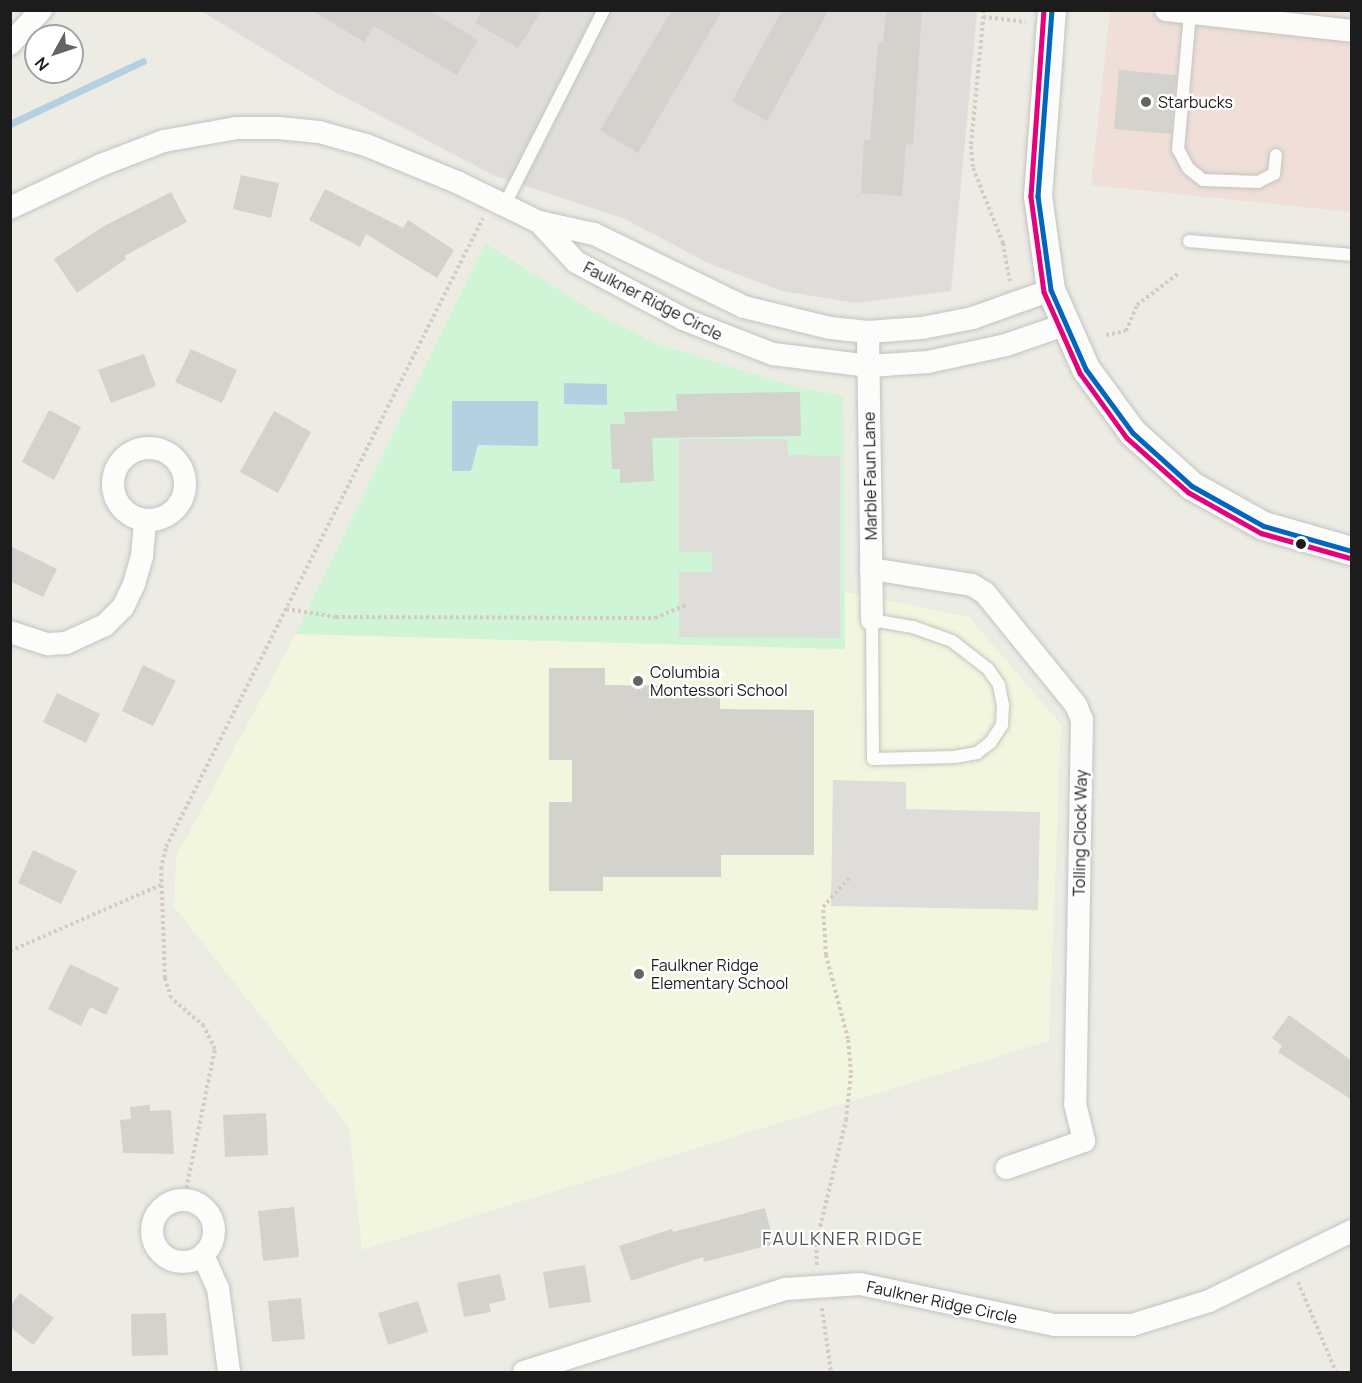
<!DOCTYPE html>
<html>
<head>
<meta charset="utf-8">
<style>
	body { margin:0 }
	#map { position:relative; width:1362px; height:1383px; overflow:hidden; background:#ecebe4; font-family:Manrope,sans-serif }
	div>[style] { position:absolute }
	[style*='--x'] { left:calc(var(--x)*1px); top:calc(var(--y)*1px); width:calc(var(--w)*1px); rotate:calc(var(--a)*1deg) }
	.residential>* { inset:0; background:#dfddda }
	.commercial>* { inset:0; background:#efdfd8 }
	.education>* { inset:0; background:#f3f6de }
	.park>* { inset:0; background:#d0f5d6 }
	.parking>* { inset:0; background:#deddda }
	.water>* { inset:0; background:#b5d0e1 }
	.stream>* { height:7px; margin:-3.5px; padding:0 3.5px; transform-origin:3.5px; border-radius:3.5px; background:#b5d0e1 }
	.building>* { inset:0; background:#d4d2cd }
	.path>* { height:4px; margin-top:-2px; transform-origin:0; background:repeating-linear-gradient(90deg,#d7cac3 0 3px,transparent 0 6px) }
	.roads { filter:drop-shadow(0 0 2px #c4c3c0) drop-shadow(0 0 2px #c4c3c0) }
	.service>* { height:12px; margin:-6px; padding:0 6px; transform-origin:6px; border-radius:6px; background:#fcfcfb }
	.minor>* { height:22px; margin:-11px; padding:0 11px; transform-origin:11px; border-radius:11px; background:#fcfcfb }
	.minor>.ring { margin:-11px; padding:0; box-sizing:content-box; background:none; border:22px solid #fcfcfb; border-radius:50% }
	.tertiary>* { height:28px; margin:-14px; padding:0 14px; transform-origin:14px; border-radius:14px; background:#fcfcfb }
	.bus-1>* { height:4.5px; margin:-2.25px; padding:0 2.25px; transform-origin:2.25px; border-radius:2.25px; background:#0065bd }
	.bus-2>* { height:4.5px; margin:-2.25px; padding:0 2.25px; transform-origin:2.25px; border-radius:2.25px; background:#e5007d }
	.dots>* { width:16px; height:16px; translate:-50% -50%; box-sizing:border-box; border:3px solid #fff; border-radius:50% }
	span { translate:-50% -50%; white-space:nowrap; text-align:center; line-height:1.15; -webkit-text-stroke:4.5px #fff; paint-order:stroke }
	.poi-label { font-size:16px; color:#1c1c1c }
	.left { translate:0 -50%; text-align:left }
	.street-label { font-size:16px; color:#1c1c1c }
	.neighbourhood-label { font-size:18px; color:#4f4f4f; letter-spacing:1.5px }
	.frame { position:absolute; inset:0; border:12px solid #1c1c1c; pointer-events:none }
	.north { position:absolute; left:24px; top:24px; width:60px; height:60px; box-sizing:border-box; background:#fff; border:2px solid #a4a4a4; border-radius:50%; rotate:230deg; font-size:16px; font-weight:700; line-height:24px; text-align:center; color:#1c1c1c }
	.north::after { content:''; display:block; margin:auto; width:21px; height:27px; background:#656462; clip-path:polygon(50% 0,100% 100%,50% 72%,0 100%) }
</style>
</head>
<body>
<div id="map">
	<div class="residential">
		<i style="clip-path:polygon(201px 11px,977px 11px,951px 291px,856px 303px,782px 291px,708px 263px,625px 219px,493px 175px,335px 92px)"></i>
	</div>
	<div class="commercial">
		<i style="clip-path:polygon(1110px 11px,1351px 11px,1351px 212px,1091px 185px)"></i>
	</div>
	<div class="education">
		<i style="clip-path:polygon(845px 592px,969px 617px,1061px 725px,1049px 1041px,362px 1250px,349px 1127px,174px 907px,176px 857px,296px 634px,845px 649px)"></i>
	</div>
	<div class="park">
		<i style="clip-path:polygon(485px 243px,589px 309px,657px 344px,796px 387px,843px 396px,845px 649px,296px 634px)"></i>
	</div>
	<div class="parking">
		<i style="clip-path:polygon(679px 439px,787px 439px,788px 455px,840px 456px,840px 638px,679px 637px,679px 572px,712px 572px,712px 552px,679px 552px)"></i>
		<i style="clip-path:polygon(833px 780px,906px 782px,906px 809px,1040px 812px,1038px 910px,831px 906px)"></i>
	</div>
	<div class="water">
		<i style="clip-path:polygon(564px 383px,607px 384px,607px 405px,564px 404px)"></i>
		<i style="clip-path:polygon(452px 401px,538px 401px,538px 446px,478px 445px,471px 471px,452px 471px)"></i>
	</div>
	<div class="stream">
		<i style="--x:10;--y:124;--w:147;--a:-25.3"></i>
	</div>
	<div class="building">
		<i style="clip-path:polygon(311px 10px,429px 10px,478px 40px,457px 75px,374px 26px,364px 42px)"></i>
		<i style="clip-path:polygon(483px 10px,542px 10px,518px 48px,475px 23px)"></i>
		<i style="clip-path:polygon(672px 10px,723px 10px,638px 153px,600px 130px)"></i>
		<i style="clip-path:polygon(782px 10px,829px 10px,767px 121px,732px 101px)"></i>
		<i style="clip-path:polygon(886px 10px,922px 10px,913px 145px,906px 144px,902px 196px,861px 193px,864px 140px,870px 140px,878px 43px,883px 43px)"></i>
		<i style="clip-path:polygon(1119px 70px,1176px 75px,1171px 134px,1114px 129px)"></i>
		<i style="clip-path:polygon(241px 175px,279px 183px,271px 218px,233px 209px)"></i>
		<i style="clip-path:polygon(325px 189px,403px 228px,408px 220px,454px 250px,437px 278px,366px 234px,360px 247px,309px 220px)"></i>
		<i style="clip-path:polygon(171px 192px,187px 222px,124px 256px,126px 259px,77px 293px,54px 259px,104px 226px)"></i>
		<i style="clip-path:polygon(191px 349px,237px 370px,222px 403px,175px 382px)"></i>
		<i style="clip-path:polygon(144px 354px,156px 386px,111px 403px,98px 370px)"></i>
		<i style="clip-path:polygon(800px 392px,801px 436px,652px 438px,654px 481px,620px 483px,620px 469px,612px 469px,610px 424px,625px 424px,624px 412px,677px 411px,676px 394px)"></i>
		<i style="clip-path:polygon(49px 410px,81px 427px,54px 480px,22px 462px)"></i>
		<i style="clip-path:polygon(274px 411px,311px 432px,278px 493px,240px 472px)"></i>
		<i style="clip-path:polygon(10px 546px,57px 569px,43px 597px,10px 581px)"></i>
		<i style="clip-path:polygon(143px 665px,176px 681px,153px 726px,122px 711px)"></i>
		<i style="clip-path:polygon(549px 668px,605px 668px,605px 685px,720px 686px,720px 709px,814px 710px,814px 855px,721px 855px,721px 877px,603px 877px,603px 891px,549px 891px,549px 802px,572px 802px,572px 760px,549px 760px)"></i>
		<i style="clip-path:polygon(57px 693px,100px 714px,86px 743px,43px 722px)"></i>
		<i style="clip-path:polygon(33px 850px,77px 871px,61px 904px,18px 883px)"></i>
		<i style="clip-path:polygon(70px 964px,119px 988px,106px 1015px,90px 1007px,81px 1026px,48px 1009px)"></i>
		<i style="clip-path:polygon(1289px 1015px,1352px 1061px,1352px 1100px,1278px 1052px,1282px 1046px,1272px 1038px)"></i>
		<i style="clip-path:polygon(150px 1105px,150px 1111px,171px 1110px,174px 1154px,123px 1153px,120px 1120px,131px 1119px,130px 1107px)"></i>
		<i style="clip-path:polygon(266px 1113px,268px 1155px,225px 1157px,223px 1115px)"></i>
		<i style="clip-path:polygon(294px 1207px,299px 1257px,263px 1261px,258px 1211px)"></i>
		<i style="clip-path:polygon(765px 1208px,774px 1244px,704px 1262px,703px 1257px,631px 1281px,619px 1246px,672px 1229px,673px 1232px)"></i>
		<i style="clip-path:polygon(585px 1265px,591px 1302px,549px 1308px,543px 1272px)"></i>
		<i style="clip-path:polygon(500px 1274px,506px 1300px,489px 1304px,491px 1312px,464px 1317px,457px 1283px)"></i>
		<i style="clip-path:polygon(20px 1293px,54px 1318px,33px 1345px,10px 1327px,10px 1306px)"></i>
		<i style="clip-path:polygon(301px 1298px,305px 1339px,272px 1342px,268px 1301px)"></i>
		<i style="clip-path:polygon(418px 1301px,428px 1332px,388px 1345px,378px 1313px)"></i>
		<i style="clip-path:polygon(166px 1313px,168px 1355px,132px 1356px,131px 1314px)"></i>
	</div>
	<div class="path">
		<i style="--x:984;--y:10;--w:137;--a:95.5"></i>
		<i style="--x:971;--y:146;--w:22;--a:85"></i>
		<i style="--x:973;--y:168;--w:81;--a:68.2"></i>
		<i style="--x:1003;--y:243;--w:39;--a:80"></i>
		<i style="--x:983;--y:17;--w:43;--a:6.6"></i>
		<i style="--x:1106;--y:335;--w:20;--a:-11"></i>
		<i style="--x:1126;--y:331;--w:28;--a:-67"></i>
		<i style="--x:1137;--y:305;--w:53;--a:-37.3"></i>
		<i style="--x:286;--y:609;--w:51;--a:9.1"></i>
		<i style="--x:336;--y:617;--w:319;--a:0.2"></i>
		<i style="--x:655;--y:618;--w:33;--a:-23"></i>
		<i style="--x:10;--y:951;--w:165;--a:-23.6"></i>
		<i style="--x:184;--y:1200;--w:154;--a:-78.4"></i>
		<i style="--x:215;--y:1049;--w:25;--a:-116"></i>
		<i style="--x:204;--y:1026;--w:43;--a:-139.7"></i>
		<i style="--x:171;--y:998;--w:21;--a:-107"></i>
		<i style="--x:165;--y:978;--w:109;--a:-92.1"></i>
		<i style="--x:161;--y:869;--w:23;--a:-77"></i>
		<i style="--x:166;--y:847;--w:704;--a:-63.25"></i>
		<i style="--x:817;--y:1265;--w:21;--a:-93"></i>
		<i style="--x:816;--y:1244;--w:128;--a:-76.4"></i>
		<i style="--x:846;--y:1120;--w:47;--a:-83.9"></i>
		<i style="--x:851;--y:1073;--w:34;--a:-95"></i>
		<i style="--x:848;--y:1039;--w:87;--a:-104.7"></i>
		<i style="--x:826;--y:955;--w:48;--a:-93.6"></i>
		<i style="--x:823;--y:907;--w:40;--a:-48"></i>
		<i style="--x:1298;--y:1282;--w:98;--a:67.1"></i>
		<i style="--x:822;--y:1308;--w:65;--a:82"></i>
	</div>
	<div class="roads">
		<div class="service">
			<i style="--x:1190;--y:13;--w:137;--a:95"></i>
			<i style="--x:1178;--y:149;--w:21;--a:62"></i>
			<i style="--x:1188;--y:168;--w:19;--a:39"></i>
			<i style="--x:1203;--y:180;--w:55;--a:2.1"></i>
			<i style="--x:1258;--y:182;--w:18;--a:-27"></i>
			<i style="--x:1274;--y:174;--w:19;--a:-84"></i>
			<i style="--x:505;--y:204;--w:218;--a:-63"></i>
			<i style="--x:1189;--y:241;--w:164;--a:4.9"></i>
			<i style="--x:872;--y:620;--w:42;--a:9.7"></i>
			<i style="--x:913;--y:627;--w:41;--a:19.7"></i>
			<i style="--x:952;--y:641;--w:46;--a:37.9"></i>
			<i style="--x:988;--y:669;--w:19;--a:55"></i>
			<i style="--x:999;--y:685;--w:20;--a:79"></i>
			<i style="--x:1003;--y:705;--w:20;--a:93"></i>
			<i style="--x:1002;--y:725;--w:20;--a:123"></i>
			<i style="--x:991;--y:742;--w:18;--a:142"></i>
			<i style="--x:977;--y:753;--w:23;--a:170"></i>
			<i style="--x:954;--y:757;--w:81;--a:178.6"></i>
			<i style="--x:873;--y:759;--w:139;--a:-90.4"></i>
		</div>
		<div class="minor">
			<i style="--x:1166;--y:10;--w:187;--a:6.4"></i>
			<i style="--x:10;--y:44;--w:46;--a:-47.6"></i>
			<i style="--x:10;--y:208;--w:101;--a:-25.3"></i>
			<i style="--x:101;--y:165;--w:67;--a:-20.9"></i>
			<i style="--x:164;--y:141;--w:73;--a:-10.2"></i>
			<i style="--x:236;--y:128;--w:43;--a:0"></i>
			<i style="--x:279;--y:128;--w:40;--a:5.7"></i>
			<i style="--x:319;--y:132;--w:49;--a:15.5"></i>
			<i style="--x:366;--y:145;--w:100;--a:22.2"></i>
			<i style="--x:459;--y:183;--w:89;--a:26"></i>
			<i style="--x:1051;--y:290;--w:83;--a:160.3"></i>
			<i style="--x:973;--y:318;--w:52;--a:168.9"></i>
			<i style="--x:922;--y:328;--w:54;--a:175.8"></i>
			<i style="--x:868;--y:332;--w:38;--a:-174"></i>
			<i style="--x:830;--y:328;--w:89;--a:-166.3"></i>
			<i style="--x:744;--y:307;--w:167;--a:-154"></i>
			<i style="--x:594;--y:234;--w:56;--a:-167.7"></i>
			<i style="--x:539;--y:222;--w:54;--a:47.2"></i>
			<i style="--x:576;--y:262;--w:121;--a:28"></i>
			<i style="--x:683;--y:319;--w:97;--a:21.3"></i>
			<i style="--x:773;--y:354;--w:97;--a:7.1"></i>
			<i style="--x:869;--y:366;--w:59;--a:-3.9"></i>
			<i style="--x:928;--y:362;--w:80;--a:-12.3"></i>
			<i style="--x:1006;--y:345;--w:61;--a:-19"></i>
			<i style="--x:868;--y:332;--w:288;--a:89.2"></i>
			<i class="ring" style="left:113px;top:448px;width:50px;height:50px"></i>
			<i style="--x:871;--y:569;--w:102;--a:9"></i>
			<i style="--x:972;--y:585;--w:15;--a:32"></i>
			<i style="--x:985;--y:593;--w:144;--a:50.9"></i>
			<i style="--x:1076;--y:705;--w:16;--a:68"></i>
			<i style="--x:1082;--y:720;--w:384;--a:91"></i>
			<i style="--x:1075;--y:1104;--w:38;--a:76"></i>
			<i style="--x:1084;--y:1141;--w:82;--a:160.7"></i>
			<i style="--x:10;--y:632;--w:40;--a:18"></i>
			<i style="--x:48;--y:644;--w:18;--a:-3"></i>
			<i style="--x:66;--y:643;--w:43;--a:-24.8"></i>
			<i style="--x:105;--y:625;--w:25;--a:-45"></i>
			<i style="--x:123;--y:607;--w:25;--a:-64"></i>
			<i style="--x:134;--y:584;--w:29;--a:-74"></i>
			<i style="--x:142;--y:556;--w:35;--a:-85"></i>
			<i class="ring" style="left:152px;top:1200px;width:40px;height:40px"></i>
			<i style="--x:203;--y:1255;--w:36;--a:66"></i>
			<i style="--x:218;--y:1288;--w:85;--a:82.5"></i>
			<i style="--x:524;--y:1372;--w:275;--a:-17.6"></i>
			<i style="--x:786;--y:1289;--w:74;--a:-3.9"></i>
			<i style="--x:860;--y:1284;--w:199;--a:11.9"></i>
			<i style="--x:1055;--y:1325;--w:77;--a:0"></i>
			<i style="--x:1132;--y:1325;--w:81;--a:-17.3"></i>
			<i style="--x:1209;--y:1301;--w:159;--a:-26.1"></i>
		</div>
		<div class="tertiary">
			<i style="--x:1052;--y:10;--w:187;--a:94.3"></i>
			<i style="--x:1038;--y:196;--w:95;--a:82.1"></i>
			<i style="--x:1051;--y:290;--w:86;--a:66.1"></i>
			<i style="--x:1086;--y:369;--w:79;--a:53.7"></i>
			<i style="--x:1133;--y:433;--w:79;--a:41.9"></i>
			<i style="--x:1192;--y:486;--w:82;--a:29.1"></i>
			<i style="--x:1264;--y:526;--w:91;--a:15.9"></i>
		</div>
	</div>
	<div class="bus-1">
		<i style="--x:1052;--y:10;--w:187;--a:94.3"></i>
		<i style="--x:1038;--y:196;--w:95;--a:82.1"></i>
		<i style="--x:1051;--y:290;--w:86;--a:66.1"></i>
		<i style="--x:1086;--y:369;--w:79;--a:53.7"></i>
		<i style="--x:1133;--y:433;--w:79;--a:41.9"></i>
		<i style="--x:1192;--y:486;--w:82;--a:29.1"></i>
		<i style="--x:1264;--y:526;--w:91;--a:15.9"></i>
	</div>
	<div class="bus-2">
		<i style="--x:1044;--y:10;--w:187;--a:94"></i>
		<i style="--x:1031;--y:197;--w:96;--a:82.2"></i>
		<i style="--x:1044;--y:292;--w:89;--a:66"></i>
		<i style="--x:1080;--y:373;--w:80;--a:54.1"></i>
		<i style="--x:1127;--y:438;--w:81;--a:41.5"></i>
		<i style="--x:1188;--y:492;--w:84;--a:29.3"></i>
		<i style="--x:1261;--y:533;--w:92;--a:15.7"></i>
	</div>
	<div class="dots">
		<i style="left:1146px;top:102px;background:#656462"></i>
		<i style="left:1301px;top:544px;background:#1c1c1c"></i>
		<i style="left:638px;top:681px;background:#656462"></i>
		<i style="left:639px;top:974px;background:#656462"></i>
	</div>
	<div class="poi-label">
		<span class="left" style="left:1158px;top:102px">Starbucks</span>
		<span class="left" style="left:650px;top:681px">Columbia<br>Montessori School</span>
		<span class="left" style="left:651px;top:974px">Faulkner Ridge<br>Elementary School</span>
	</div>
	<div class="street-label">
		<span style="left:653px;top:301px;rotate:27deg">Faulkner Ridge Circle</span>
		<span style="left:870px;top:476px;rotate:-91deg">Marble Faun Lane</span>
		<span style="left:1080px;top:833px;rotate:-89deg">Tolling Clock Way</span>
		<span style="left:942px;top:1302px;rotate:12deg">Faulkner Ridge Circle</span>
	</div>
	<div class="neighbourhood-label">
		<span style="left:843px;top:1238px">FAULKNER RIDGE</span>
	</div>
	<div class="frame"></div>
	<div class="north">N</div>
</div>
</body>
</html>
